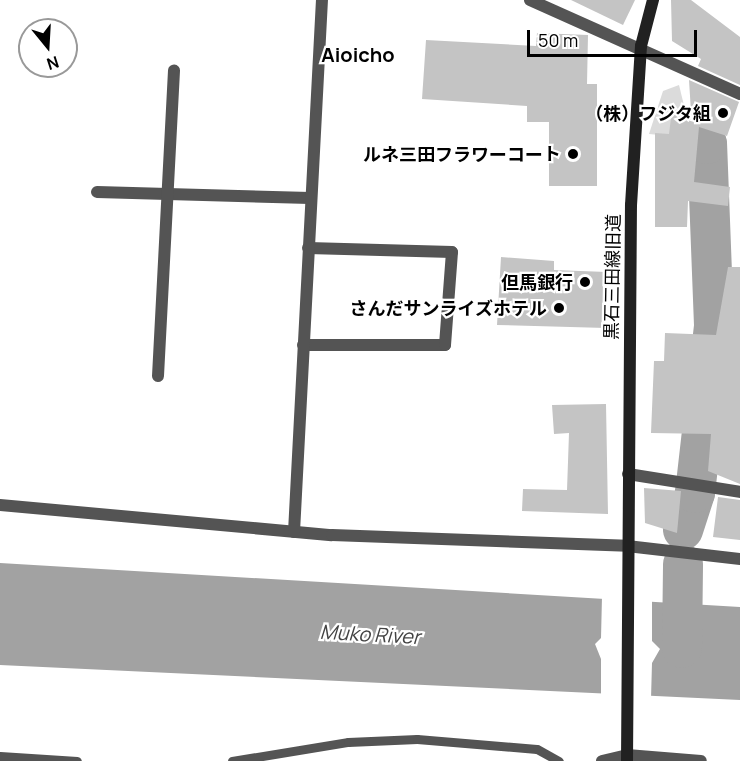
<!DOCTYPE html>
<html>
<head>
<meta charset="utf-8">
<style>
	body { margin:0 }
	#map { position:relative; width:740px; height:761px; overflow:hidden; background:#fff; font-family:Manrope,"Noto Sans JP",sans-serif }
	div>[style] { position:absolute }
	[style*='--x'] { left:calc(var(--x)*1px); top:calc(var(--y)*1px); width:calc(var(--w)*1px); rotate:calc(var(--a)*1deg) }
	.green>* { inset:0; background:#dbdbdb }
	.water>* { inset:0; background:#a2a2a2 }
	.pier>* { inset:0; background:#fff }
	.river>* { height:40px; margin:-20px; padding:0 20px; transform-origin:20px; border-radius:20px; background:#a2a2a2 }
	.building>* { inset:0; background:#c4c4c4 }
	.lane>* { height:9px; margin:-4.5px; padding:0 4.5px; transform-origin:4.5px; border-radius:4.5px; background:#545454 }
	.street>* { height:12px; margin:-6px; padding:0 6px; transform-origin:6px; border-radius:6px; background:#545454 }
	.secondary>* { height:12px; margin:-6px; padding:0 6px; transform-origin:6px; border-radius:6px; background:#212121 }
	.dots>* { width:16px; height:16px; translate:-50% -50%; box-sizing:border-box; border:3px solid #fff; border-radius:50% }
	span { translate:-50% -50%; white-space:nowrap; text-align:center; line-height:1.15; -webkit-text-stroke:4.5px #fff; paint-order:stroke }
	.poi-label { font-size:18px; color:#000; font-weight:700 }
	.right { translate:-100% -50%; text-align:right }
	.street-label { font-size:18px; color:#000 }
	.neighbourhood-label { font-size:20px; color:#000; font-weight:700 }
	.water-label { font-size:20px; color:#434343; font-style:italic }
	.north { position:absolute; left:18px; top:18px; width:60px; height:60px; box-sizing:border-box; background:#fff; border:2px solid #999; border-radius:50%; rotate:162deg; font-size:16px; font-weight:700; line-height:24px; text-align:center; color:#000 }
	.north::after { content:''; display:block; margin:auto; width:21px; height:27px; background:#000; clip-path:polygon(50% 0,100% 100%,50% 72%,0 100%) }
	.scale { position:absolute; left:527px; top:30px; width:170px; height:27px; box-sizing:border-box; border:3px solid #000; border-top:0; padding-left:8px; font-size:18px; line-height:21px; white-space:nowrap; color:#000; -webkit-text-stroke:4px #fff; paint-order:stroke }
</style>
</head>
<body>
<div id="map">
	<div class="green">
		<i style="clip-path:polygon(679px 85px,692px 138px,649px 134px,663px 91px)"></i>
	</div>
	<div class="water">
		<i style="clip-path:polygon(0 563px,740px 607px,740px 700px,0 665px)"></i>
	</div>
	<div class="pier">
		<i style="clip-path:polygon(602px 596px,652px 599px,652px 641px,660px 649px,652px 663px,651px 699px,601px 697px,601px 659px,595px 644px,601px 638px)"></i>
	</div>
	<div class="river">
		<i style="--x:683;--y:530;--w:39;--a:-72"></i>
		<i style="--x:695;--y:493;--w:169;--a:-83.5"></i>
		<i style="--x:714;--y:325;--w:181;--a:-92.2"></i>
		<i style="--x:707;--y:144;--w:16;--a:-108"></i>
		<i style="--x:682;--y:648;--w:84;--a:-89.3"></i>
	</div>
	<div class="building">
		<i style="clip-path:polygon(571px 0,635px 0,623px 25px)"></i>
		<i style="clip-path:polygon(671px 0,691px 0,740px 37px,740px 85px,698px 66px,701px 59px,672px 41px)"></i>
		<i style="clip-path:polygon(537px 33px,588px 35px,587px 84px,597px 84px,597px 186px,549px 186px,549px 122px,527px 122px,527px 106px,422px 99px,426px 40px,536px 46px)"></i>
		<i style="clip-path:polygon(689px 80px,739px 102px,727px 136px,699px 127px,694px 182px,730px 187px,728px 206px,688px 201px,687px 227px,655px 227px,655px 133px,669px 134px,672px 110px,691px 112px)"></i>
		<i style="clip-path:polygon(501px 257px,554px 261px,554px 270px,607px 272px,606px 328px,497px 325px)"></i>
		<i style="clip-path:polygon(728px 267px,740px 267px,740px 484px,708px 471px,711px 434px,651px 433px,654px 361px,664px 361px,665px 333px,716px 335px)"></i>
		<i style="clip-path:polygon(606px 404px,608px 514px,522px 511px,523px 489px,567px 490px,569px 433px,554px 434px,552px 405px)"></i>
		<i style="clip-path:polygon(644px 488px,681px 491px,677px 533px,645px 523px)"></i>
		<i style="clip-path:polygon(718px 497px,740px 500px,740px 540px,713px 537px)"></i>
	</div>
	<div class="lane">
		<i style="--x:0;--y:756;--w:77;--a:3.7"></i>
		<i style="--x:232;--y:761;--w:118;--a:-9.3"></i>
		<i style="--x:348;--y:742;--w:69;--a:-2.5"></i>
		<i style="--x:417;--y:739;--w:120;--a:4.8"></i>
		<i style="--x:537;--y:749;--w:25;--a:29"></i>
	</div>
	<div class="street">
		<i style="--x:530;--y:0;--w:230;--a:24.1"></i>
		<i style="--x:97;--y:192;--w:213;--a:1.6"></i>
		<i style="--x:303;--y:345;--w:142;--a:0"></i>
		<i style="--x:445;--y:345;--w:93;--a:-85.7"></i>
		<i style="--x:452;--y:252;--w:144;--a:-178.4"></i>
		<i style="--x:158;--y:376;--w:306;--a:-87"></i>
		<i style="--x:628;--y:474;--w:113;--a:9.1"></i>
		<i style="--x:0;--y:505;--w:333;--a:5.2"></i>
		<i style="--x:332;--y:535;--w:295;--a:2.1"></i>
		<i style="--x:627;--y:546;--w:114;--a:6.6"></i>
		<i style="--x:294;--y:532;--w:533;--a:-86.99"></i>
		<i style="--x:602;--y:761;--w:26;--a:-13"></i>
		<i style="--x:627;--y:755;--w:74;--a:4.6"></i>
	</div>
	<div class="secondary">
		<i style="--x:627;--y:761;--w:556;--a:-89.59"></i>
		<i style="--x:631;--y:205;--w:159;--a:-86.4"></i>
		<i style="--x:641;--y:46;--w:48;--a:-75.4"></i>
	</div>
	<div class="dots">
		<i style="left:723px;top:113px;background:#000"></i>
		<i style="left:573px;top:154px;background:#000"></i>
		<i style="left:585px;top:282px;background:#000"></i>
		<i style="left:559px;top:308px;background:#000"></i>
	</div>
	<div class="poi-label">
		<span class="right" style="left:711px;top:113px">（株）フジタ組</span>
		<span class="right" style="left:561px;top:154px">ルネ三田フラワーコート</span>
		<span class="right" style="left:573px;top:282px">但馬銀行</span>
		<span class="right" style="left:547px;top:308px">さんだサンライズホテル</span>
	</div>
	<div class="street-label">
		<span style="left:612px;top:277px;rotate:-89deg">黒石三田線旧道</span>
	</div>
	<div class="neighbourhood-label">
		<span style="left:358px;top:54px">Aioicho</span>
	</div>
	<div class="water-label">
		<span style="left:370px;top:634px;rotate:3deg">Muko River</span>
	</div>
	<div class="north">N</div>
	<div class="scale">50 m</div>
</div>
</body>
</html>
